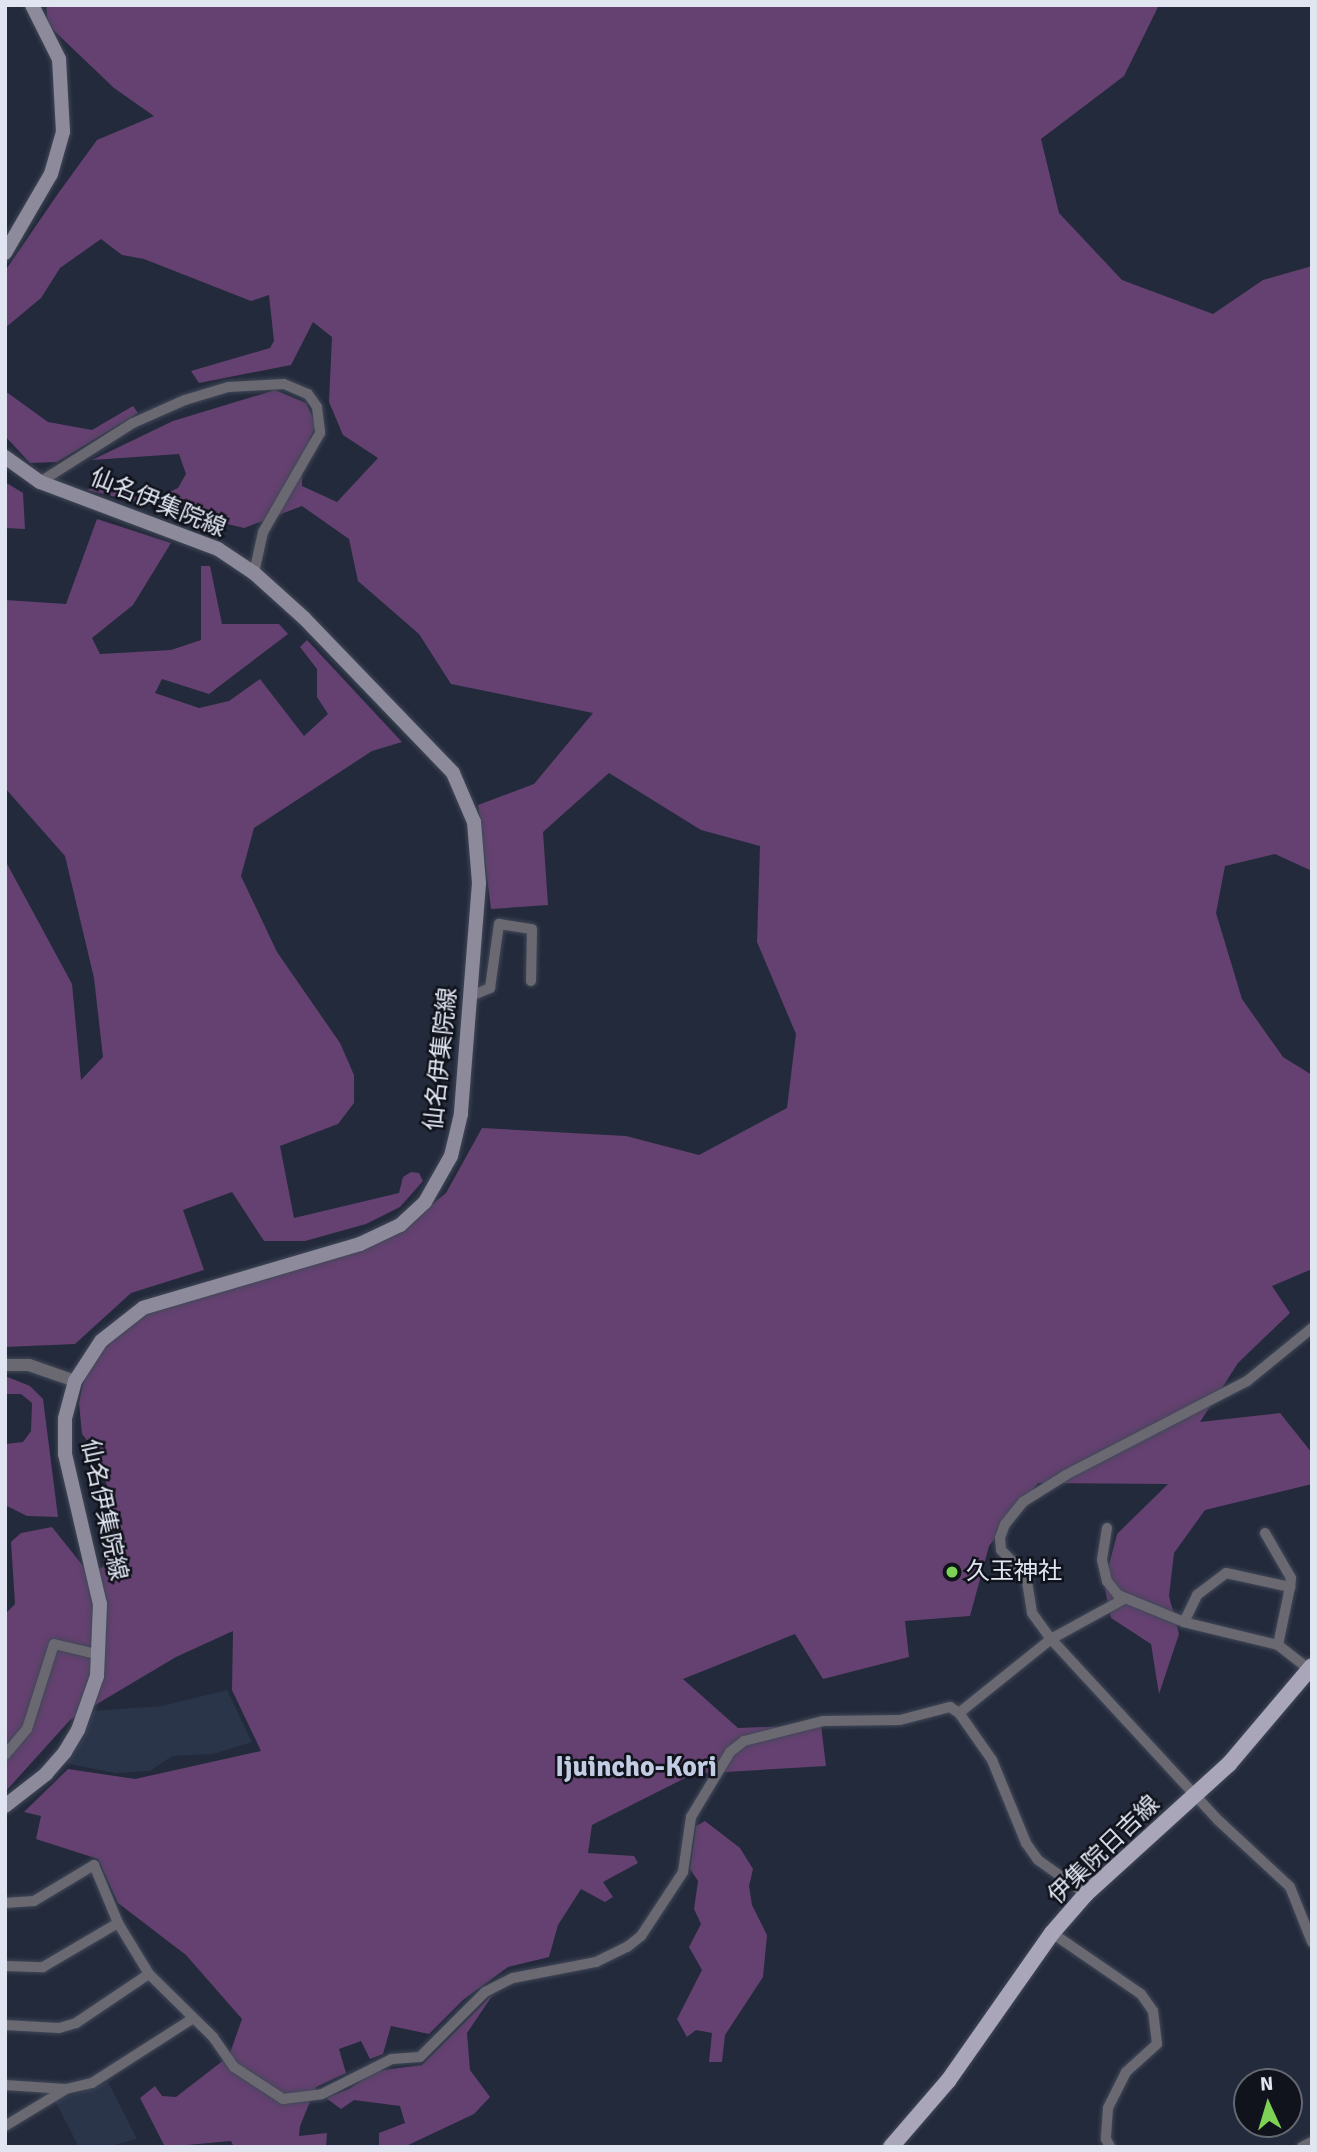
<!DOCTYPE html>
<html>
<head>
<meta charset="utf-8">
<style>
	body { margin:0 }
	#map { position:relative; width:1317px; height:2152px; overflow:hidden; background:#232a3b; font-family:Signika,"Noto Sans JP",sans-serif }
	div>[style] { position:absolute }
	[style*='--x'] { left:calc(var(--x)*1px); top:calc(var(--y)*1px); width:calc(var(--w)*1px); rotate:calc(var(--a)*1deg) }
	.built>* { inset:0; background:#2b354a }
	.forest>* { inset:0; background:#644170 }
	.roads { filter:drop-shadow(0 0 2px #414858) drop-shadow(0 0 2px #414858) }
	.minor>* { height:10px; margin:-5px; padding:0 5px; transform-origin:5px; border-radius:5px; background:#6a6972 }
	.tertiary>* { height:12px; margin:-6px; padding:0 6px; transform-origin:6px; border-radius:6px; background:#6a6972 }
	.secondary>* { height:14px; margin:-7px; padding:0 7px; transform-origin:7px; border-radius:7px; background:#8d8b9b }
	.primary>* { height:16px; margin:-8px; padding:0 8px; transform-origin:8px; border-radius:8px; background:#a9a6ba }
	.dots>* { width:19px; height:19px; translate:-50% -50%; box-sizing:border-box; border:4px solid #10131b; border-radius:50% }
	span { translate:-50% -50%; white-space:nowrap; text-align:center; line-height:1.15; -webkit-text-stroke:5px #10131b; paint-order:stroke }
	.street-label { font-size:24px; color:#e0e5f1 }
	.poi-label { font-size:24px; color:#e0e5f1 }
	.left { translate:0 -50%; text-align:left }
	.quarter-label { font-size:28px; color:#c2cce3; font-weight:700 }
	.frame { position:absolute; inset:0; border:7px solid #e0e5f1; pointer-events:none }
	.north { position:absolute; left:1233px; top:2068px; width:70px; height:70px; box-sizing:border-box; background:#10131b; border:2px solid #636771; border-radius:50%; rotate:356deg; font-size:19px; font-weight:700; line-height:28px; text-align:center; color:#e0e5f1 }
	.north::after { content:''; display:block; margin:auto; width:24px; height:32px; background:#7dd154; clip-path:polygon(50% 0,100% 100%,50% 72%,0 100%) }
</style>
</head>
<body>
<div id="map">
	<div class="built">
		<i style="clip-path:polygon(227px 1690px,252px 1742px,213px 1754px,172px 1756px,150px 1771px,115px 1773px,65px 1763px,94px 1711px,162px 1706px)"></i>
		<i style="clip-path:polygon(108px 2082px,137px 2139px,105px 2147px,79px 2147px,55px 2101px)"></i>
	</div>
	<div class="forest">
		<i style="clip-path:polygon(46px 5px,1159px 5px,1124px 76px,1041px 139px,1059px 213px,1122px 280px,1213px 314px,1263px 280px,1312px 266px,1312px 871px,1275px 854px,1225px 866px,1216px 913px,1242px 999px,1283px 1057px,1312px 1075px,1312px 1269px,1272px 1286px,1290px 1313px,1238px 1363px,1200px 1422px,1280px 1413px,1312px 1453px,1312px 1484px,1205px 1510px,1174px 1553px,1169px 1596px,1179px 1634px,1159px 1694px,1151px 1644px,1111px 1618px,1104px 1584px,1117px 1534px,1168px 1484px,1038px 1483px,989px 1546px,970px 1616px,905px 1621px,909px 1657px,823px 1679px,795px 1634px,683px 1679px,738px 1728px,821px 1725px,826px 1766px,693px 1774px,592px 1825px,588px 1853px,634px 1856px,638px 1863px,603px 1882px,613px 1897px,605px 1902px,581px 1889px,558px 1925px,549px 1957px,508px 1967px,463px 2000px,429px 2034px,391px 2026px,383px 2054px,370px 2059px,361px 2041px,339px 2049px,346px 2073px,316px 2087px,300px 2126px,299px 2136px,327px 2133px,326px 2147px,234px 2147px,231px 2141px,165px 2147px,140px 2098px,155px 2086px,162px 2096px,176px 2097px,229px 2056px,242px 2019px,186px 1955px,118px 1903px,98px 1859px,36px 1839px,41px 1816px,24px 1812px,68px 1769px,135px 1779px,261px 1751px,232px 1690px,233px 1631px,176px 1657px,70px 1720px,5px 1792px,5px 1614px,15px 1604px,11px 1542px,21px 1533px,52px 1527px,88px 1572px,103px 1567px,111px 1498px,97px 1453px,82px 1434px,79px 1403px,85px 1375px,111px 1338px,144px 1314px,356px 1252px,394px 1235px,446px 1193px,482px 1128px,626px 1136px,699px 1155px,787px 1108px,796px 1034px,757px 942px,760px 846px,701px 830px,609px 773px,543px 832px,548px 905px,491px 909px,478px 805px,534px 784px,593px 713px,451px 684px,419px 634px,358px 581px,349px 539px,302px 506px,244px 528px,87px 490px,95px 486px,163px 495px,178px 488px,186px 474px,179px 454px,92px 460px,173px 421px,275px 390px,306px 403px,316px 424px,302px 459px,302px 486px,337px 502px,378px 458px,343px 435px,329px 402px,332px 337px,313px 322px,291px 365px,199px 383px,191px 371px,270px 348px,274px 341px,269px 295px,251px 301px,144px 259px,122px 255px,101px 239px,60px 268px,41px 298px,5px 328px,5px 271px,57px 195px,97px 140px,154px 116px,114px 88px,48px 25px)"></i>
		<i style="clip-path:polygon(5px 391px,48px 422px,92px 430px,133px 406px,138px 413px,57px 462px,30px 463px,5px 436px)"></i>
		<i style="clip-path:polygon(5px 482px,23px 493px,25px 529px,5px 528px)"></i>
		<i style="clip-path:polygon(97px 519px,171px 543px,133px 605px,92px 638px,100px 654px,171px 650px,201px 640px,201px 566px,210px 566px,222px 624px,279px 624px,288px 634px,209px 694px,162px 679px,155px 693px,199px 708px,229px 701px,260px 679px,304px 736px,328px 714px,317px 697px,317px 669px,300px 647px,307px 640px,402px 742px,372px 751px,254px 828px,241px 876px,277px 952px,340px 1043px,354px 1075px,354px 1103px,338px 1124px,280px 1146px,294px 1218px,399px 1193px,403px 1177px,411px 1172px,419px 1173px,423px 1181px,400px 1207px,366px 1224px,305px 1241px,264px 1241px,232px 1192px,183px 1210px,204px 1270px,131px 1293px,75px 1344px,5px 1347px,5px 860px,72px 984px,81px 1080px,103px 1057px,94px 978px,65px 856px,5px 788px,5px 600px,66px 604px)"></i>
		<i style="clip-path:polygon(5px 1376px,30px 1386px,43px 1399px,58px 1517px,27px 1516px,5px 1505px,5px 1444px,23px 1442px,31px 1431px,32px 1403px,21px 1394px,5px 1394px)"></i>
		<i style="clip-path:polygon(705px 1821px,740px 1848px,753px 1869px,749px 1886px,752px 1905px,767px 1935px,763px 1977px,725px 2035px,722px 2062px,709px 2062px,712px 2033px,696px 2030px,687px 2037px,677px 2019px,702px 1970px,689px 1947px,701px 1924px,694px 1909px,698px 1881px,690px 1869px,696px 1826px)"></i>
		<i style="clip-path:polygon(494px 1993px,467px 2033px,470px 2070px,490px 2097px,474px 2114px,404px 2147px,379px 2147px,379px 2133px,405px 2123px,400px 2106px,354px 2100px,341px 2109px,326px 2098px,349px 2089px,376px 2071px,422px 2065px)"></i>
	</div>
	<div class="roads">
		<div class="minor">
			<i style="--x:40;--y:482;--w:110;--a:-32.4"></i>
			<i style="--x:133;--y:423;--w:57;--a:-23.9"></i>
			<i style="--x:185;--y:400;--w:45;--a:-16.8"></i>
			<i style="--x:228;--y:387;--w:56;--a:-3.1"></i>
			<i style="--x:284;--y:384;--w:26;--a:23"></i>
			<i style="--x:308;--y:394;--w:16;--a:55"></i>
			<i style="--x:317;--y:407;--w:26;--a:83"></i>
			<i style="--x:320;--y:433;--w:114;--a:119.9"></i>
			<i style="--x:263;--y:532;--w:42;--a:102.4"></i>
			<i style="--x:471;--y:996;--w:21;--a:-23"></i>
			<i style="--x:490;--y:988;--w:65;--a:-82"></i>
			<i style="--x:499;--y:924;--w:33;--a:9"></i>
			<i style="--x:532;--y:929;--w:52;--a:91.1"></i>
			<i style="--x:1312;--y:1328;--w:84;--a:140.8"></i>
			<i style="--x:1247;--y:1381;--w:204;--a:152.6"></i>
			<i style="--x:1066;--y:1475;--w:51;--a:147.9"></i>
			<i style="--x:1023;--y:1502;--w:28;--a:129"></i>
			<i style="--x:1005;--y:1524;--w:15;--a:110"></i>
			<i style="--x:1000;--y:1538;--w:12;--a:85"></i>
			<i style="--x:1001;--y:1550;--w:35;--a:45"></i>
			<i style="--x:1026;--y:1575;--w:38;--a:81"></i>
			<i style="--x:1032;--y:1613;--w:32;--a:54"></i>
			<i style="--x:1051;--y:1639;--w:246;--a:47.3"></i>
			<i style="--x:1218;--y:1820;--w:98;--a:42.9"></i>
			<i style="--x:1290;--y:1887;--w:59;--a:68.2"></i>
			<i style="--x:1107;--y:1528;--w:32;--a:99"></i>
			<i style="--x:1102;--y:1560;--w:22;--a:77"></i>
			<i style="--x:1107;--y:1581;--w:18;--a:52"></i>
			<i style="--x:1118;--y:1595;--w:71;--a:22.2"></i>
			<i style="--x:1265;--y:1533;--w:52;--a:60"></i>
			<i style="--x:1291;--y:1578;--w:9;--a:96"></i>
			<i style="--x:1278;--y:1645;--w:97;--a:-166.3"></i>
			<i style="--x:1184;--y:1622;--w:30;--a:-64"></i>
			<i style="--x:1197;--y:1595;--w:36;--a:-37"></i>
			<i style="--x:1226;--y:1573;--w:66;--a:12.3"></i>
			<i style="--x:1290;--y:1587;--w:59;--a:101.7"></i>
			<i style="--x:1278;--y:1645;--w:39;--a:38"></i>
			<i style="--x:959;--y:1713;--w:118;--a:-38.8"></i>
			<i style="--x:1051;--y:1639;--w:83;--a:-28.7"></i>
			<i style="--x:5;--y:1755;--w:34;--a:-50"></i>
			<i style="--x:27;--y:1729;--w:89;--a:-72.4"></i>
			<i style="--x:54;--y:1644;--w:47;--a:13.4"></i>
			<i style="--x:5;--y:1903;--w:29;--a:-4"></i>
			<i style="--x:34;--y:1901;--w:70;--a:-31"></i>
			<i style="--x:94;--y:1865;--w:63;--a:67.5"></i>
			<i style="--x:118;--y:1923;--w:60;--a:58.7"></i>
			<i style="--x:149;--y:1974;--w:90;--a:44.5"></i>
			<i style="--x:213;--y:2037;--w:37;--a:55"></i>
			<i style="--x:234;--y:2067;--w:59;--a:33.1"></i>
			<i style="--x:283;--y:2099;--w:39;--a:-7"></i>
			<i style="--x:322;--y:2094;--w:78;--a:-26.6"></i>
			<i style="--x:392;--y:2059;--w:28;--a:-4"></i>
			<i style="--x:420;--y:2057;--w:92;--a:-45"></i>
			<i style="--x:485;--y:1992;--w:31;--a:-27"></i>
			<i style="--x:513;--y:1978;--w:85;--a:-10.9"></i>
			<i style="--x:596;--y:1962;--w:34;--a:-26"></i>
			<i style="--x:627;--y:1947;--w:18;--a:-38"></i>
			<i style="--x:641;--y:1936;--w:77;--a:-56.7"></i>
			<i style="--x:683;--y:1872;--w:56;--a:-81.7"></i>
			<i style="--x:691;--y:1817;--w:76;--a:-59"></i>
			<i style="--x:730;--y:1752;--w:18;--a:-38"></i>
			<i style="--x:744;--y:1741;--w:81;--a:-14.2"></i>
			<i style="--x:823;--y:1721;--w:77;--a:-0.7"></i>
			<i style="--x:900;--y:1720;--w:52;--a:-14.6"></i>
			<i style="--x:950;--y:1707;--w:11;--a:34"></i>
			<i style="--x:959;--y:1713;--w:57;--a:54.9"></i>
			<i style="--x:992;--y:1760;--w:90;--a:67.7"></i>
			<i style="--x:1026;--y:1843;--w:21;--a:55"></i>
			<i style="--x:1038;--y:1860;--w:59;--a:35.3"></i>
			<i style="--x:1052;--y:1933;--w:108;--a:34.4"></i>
			<i style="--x:1141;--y:1994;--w:21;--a:55"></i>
			<i style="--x:1153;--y:2011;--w:33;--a:83"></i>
			<i style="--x:1157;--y:2044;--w:42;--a:137.9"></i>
			<i style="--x:1126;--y:2072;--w:40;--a:116.6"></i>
			<i style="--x:1108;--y:2108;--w:31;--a:94"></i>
			<i style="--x:1106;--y:2139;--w:9;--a:63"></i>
			<i style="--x:5;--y:1966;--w:38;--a:2"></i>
			<i style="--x:43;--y:1967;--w:87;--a:-30.4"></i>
			<i style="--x:5;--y:2025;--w:54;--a:3.2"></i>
			<i style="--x:59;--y:2028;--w:18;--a:-16"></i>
			<i style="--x:76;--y:2023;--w:88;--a:-33.9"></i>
			<i style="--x:5;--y:2085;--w:60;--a:3.8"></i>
			<i style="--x:5;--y:2126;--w:71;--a:-31.2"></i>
			<i style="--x:66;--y:2089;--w:27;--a:-13"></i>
			<i style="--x:92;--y:2083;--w:119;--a:-32.6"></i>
			<i style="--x:1302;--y:2147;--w:11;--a:-27"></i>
		</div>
		<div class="tertiary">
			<i style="--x:5;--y:1365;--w:24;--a:0"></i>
			<i style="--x:29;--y:1365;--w:49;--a:19.2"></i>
		</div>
		<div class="secondary">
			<i style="--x:5;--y:253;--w:91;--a:-59.8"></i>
			<i style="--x:51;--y:174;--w:44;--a:-74.1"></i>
			<i style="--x:63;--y:132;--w:73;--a:-93.1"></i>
			<i style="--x:59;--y:59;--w:60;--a:-116.6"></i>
			<i style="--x:5;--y:457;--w:43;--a:35.5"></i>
			<i style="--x:40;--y:482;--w:190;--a:20.6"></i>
			<i style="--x:218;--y:549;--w:43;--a:33.7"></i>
			<i style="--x:254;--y:573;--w:67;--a:42"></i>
			<i style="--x:304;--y:618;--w:215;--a:46.1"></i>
			<i style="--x:453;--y:773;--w:53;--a:66.8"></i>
			<i style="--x:474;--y:822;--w:61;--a:85.3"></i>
			<i style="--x:479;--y:883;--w:232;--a:94.5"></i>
			<i style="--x:461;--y:1114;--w:43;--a:103.4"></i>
			<i style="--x:451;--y:1156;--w:53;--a:119.5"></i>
			<i style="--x:425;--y:1202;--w:34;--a:137"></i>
			<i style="--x:400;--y:1225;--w:44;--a:154.6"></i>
			<i style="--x:360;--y:1244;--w:226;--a:163.6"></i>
			<i style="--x:143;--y:1308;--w:53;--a:141.8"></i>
			<i style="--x:101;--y:1341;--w:48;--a:123"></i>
			<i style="--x:75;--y:1381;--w:39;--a:105"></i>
			<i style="--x:65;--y:1419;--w:35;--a:90"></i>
			<i style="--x:65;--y:1454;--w:154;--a:76.9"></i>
			<i style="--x:100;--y:1604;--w:72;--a:92.4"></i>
			<i style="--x:97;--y:1676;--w:57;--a:109.4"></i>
			<i style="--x:78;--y:1730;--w:26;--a:121"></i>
			<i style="--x:65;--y:1752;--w:29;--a:131"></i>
			<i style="--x:46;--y:1774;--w:52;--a:142"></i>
		</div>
		<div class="primary">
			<i style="--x:891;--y:2147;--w:87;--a:-49.2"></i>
			<i style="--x:948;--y:2081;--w:181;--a:-54.9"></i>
			<i style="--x:1052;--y:1933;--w:52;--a:-48.9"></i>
			<i style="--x:1086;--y:1894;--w:193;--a:-42.3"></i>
			<i style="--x:1229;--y:1764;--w:128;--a:-49.7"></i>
		</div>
	</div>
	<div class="dots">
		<i style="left:952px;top:1572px;background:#7dd154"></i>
	</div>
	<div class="street-label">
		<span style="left:158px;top:503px;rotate:22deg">仙名伊集院線</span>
		<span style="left:441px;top:1059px;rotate:-84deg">仙名伊集院線</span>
		<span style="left:104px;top:1510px;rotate:78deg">仙名伊集院線</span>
		<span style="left:1104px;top:1850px;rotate:-44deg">伊集院日吉線</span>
	</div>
	<div class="poi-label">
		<span class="left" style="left:966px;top:1572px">久玉神社</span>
	</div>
	<div class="quarter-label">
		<span style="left:636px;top:1767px">Ijuincho-Kori</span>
	</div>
	<div class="frame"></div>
	<div class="north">N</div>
</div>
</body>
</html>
